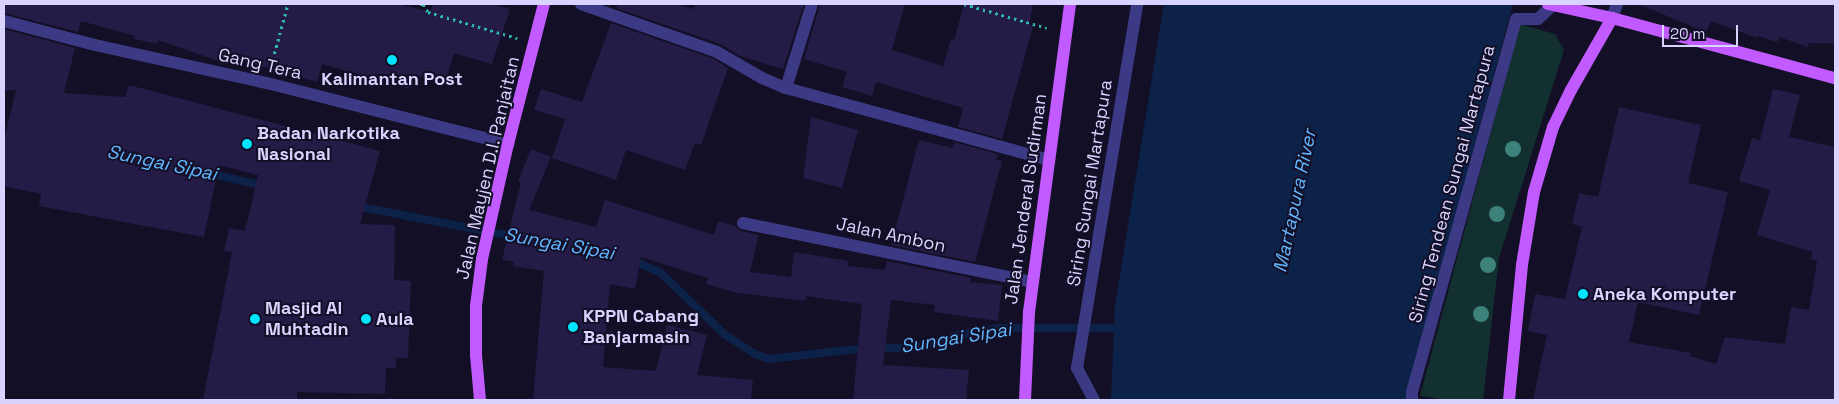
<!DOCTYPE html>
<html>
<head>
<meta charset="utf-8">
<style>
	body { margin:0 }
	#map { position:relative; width:1839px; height:404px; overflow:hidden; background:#130f26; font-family:"Space Grotesk",sans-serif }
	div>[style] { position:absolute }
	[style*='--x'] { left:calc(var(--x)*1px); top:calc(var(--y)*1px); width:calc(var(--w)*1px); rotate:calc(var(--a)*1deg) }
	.green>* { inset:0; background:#12302f }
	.water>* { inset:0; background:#0c2248 }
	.stream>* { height:8px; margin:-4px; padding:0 4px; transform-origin:4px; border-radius:4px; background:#0c2248 }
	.building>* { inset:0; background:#241b47 }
	.path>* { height:3px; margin-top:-1.5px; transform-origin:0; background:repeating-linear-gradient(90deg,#2fb8b0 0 2.5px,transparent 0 6.5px) }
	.minor>* { height:12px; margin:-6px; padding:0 6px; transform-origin:6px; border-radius:6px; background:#3d3a85 }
	.major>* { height:12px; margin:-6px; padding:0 6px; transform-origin:6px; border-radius:6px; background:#c25bff }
	.trees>* { width:16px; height:16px; margin:-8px; border-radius:50%; background:#3d827b }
	.dots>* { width:14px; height:14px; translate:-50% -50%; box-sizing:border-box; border:2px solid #130f26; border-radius:50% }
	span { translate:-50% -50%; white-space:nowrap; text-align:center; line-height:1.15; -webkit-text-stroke:4px #130f26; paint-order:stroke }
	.street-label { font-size:18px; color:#d9d4ff }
	.poi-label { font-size:18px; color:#d9d4ff; font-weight:700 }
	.left { translate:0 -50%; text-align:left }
	.water-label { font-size:19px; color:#62b6ff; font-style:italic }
	.frame { position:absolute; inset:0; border:5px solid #d9d4ff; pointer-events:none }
	.scale { position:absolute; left:1662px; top:25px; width:76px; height:22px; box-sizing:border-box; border:2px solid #d9d4ff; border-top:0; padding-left:6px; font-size:15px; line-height:18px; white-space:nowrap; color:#d9d4ff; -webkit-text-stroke:4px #130f26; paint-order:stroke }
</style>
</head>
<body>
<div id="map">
	<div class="green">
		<i style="clip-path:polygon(1520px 24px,1555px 34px,1564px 50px,1499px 258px,1483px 400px,1449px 400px,1420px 396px)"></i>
	</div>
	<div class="water">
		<i style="clip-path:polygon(1164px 4px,1513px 4px,1408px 391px,1407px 400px,1111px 400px,1115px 305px)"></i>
	</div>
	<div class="stream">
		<i style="--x:207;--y:173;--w:58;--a:12.8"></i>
		<i style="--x:356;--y:206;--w:163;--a:11"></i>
		<i style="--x:632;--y:260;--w:32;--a:24"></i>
		<i style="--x:661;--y:273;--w:88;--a:44.1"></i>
		<i style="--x:724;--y:334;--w:37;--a:33"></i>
		<i style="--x:755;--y:354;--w:15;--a:20"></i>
		<i style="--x:769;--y:359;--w:79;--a:-6.6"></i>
		<i style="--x:847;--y:350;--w:71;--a:-2.4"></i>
		<i style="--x:918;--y:347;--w:42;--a:-16.7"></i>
		<i style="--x:958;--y:335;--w:41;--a:-9.9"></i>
		<i style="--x:998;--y:328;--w:125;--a:0"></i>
	</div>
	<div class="building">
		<i style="clip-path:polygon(4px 4px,398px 4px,430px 12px,433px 4px,491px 4px,510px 9px,492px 64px,454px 53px,445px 83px,415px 75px,410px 89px,322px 64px,317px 82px,230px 57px,227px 64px,158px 40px,157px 44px,134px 39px,135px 36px,81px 21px,78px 32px,4px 13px)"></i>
		<i style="clip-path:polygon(618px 4px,675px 4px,694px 9px,696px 4px,804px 4px,783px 69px,740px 56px,720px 44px,616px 8px)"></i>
		<i style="clip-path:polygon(820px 4px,905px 4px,892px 50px,943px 66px,951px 39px,954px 40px,964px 4px,1033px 4px,1029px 25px,1033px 26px,1002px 139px,958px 127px,963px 108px,876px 82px,872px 96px,842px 87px,847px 72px,804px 59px)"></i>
		<i style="clip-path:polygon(1638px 4px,1835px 4px,1835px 43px,1809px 43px,1808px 47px,1779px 37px,1777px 42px,1758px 36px,1757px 38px,1711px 21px,1706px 32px)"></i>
		<i style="clip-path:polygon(611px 23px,714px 59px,728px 68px,701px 145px,695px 143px,685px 170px,626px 150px,616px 180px,552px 158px,565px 119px,534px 110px,541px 89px,582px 102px)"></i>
		<i style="clip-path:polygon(4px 29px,75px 48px,64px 93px,125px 97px,129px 85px,380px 151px,360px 224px,395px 225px,394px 280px,411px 281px,408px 358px,396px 358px,396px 368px,386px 368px,385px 394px,297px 392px,297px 400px,203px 400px,232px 252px,224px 251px,229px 228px,245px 231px,258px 175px,219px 165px,204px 237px,39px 206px,41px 194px,4px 186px,4px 140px,16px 90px,4px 91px)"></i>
		<i style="clip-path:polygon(1773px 89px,1800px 95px,1789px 137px,1835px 147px,1835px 400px,1533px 400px,1547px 335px,1528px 331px,1535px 294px,1565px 299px,1582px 227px,1572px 224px,1579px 193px,1598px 197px,1619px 107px,1701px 125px,1688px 183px,1728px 192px,1699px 315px,1638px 302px,1629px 342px,1691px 353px,1690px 356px,1716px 364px,1725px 337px,1785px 344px,1791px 307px,1809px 310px,1817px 261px,1811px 259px,1812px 252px,1757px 235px,1770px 190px,1739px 181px,1752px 138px,1760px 140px)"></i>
		<i style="clip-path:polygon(811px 117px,858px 130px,842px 188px,803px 178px)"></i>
		<i style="clip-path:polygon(919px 140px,953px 148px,954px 142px,998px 154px,996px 160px,1002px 161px,975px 262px,891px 245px)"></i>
		<i style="clip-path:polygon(531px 149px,551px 157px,529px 210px,596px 227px,605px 200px,714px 235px,718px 221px,735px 226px,741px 231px,759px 235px,750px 272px,791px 277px,794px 252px,849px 261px,848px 266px,885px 270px,887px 261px,971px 278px,970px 282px,1002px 285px,998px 321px,934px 312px,935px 305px,891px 300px,883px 365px,969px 370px,966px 400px,853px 400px,862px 304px,806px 296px,805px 301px,738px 293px,706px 284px,708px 278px,641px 257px,635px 289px,610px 284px,603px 367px,656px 371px,667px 325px,707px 335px,697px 375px,753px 380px,751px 400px,533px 400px,544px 271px,513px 266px,514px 262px,502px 260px,521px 182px,518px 181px)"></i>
	</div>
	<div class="path">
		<i style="--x:420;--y:4;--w:3;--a:0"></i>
		<i style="--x:423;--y:4;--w:9;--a:58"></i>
		<i style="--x:428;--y:12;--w:93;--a:16.3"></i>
		<i style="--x:964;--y:4;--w:86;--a:16.1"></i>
		<i style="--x:271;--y:66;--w:64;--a:-74.7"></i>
	</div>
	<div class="minor">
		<i style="--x:581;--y:4;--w:144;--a:19.4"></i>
		<i style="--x:717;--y:52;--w:52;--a:30"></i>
		<i style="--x:762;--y:78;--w:26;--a:23"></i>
		<i style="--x:786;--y:88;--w:273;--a:15.3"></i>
		<i style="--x:1612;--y:18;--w:15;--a:-70"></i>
		<i style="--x:4;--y:21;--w:94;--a:14.8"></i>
		<i style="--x:95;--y:45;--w:176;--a:12.5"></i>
		<i style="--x:267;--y:83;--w:249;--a:14.2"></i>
		<i style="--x:786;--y:88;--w:88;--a:-72.8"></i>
		<i style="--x:743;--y:223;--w:295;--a:11.5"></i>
		<i style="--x:1094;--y:400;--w:36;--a:-118"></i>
		<i style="--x:1077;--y:368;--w:369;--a:-80.6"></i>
		<i style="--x:1412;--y:400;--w:8;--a:-90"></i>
		<i style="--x:1412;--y:392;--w:387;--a:-74.4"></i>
		<i style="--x:1516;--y:19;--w:22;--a:0"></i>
		<i style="--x:1538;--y:19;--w:21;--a:-43"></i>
	</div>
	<div class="major">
		<i style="--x:1548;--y:4;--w:66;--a:12.3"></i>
		<i style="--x:1612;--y:18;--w:231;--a:15.1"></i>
		<i style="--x:480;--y:400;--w:45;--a:-95.1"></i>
		<i style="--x:476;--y:355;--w:49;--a:-90"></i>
		<i style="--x:476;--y:306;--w:47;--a:-82.7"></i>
		<i style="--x:482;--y:259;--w:118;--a:-77.3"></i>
		<i style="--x:508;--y:144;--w:145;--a:-75.6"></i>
		<i style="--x:1025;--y:400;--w:88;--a:-87.4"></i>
		<i style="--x:1029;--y:312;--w:311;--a:-82.4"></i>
		<i style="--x:1509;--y:400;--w:136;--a:-84.5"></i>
		<i style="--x:1522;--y:265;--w:74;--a:-80.7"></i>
		<i style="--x:1534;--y:192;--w:68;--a:-73.7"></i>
		<i style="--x:1553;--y:127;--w:41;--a:-64.1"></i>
		<i style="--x:1571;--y:90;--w:83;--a:-60.3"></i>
	</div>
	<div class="trees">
		<i style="left:1513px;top:149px"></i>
		<i style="left:1497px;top:214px"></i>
		<i style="left:1488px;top:265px"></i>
		<i style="left:1481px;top:314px"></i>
	</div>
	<div class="dots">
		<i style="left:392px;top:60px;background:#00e5ff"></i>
		<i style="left:247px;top:144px;background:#00e5ff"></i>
		<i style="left:1583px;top:294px;background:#00e5ff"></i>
		<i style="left:255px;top:319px;background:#00e5ff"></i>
		<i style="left:366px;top:319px;background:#00e5ff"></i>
		<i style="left:573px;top:327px;background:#00e5ff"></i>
	</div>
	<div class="street-label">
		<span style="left:260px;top:64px;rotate:13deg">Gang Tera</span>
		<span style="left:488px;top:168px;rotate:-77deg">Jalan Mayjen D.I. Panjaitan</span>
		<span style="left:1090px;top:183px;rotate:-81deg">Siring Sungai Martapura</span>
		<span style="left:1452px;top:184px;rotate:-75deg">Siring Tendean Sungai Martapura</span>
		<span style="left:1026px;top:199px;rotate:-82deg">Jalan Jenderal Sudirman</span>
		<span style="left:891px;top:235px;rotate:12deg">Jalan Ambon</span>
	</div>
	<div class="poi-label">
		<span style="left:392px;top:79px">Kalimantan Post</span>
		<span class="left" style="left:257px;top:144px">Badan Narkotika<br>Nasional</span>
		<span class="left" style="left:1593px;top:294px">Aneka Komputer</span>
		<span class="left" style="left:265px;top:319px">Masjid Al<br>Muhtadin</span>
		<span class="left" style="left:583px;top:327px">KPPN Cabang<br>Banjarmasin</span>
		<span class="left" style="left:376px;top:319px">Aula</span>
	</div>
	<div class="water-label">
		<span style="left:162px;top:163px;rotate:12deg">Sungai Sipai</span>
		<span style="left:1295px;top:201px;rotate:-78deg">Martapura River</span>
		<span style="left:559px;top:244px;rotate:10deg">Sungai Sipai</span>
		<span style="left:956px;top:338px;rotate:-9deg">Sungai Sipai</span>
	</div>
	<div class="frame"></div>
	<div class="scale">20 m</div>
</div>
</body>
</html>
